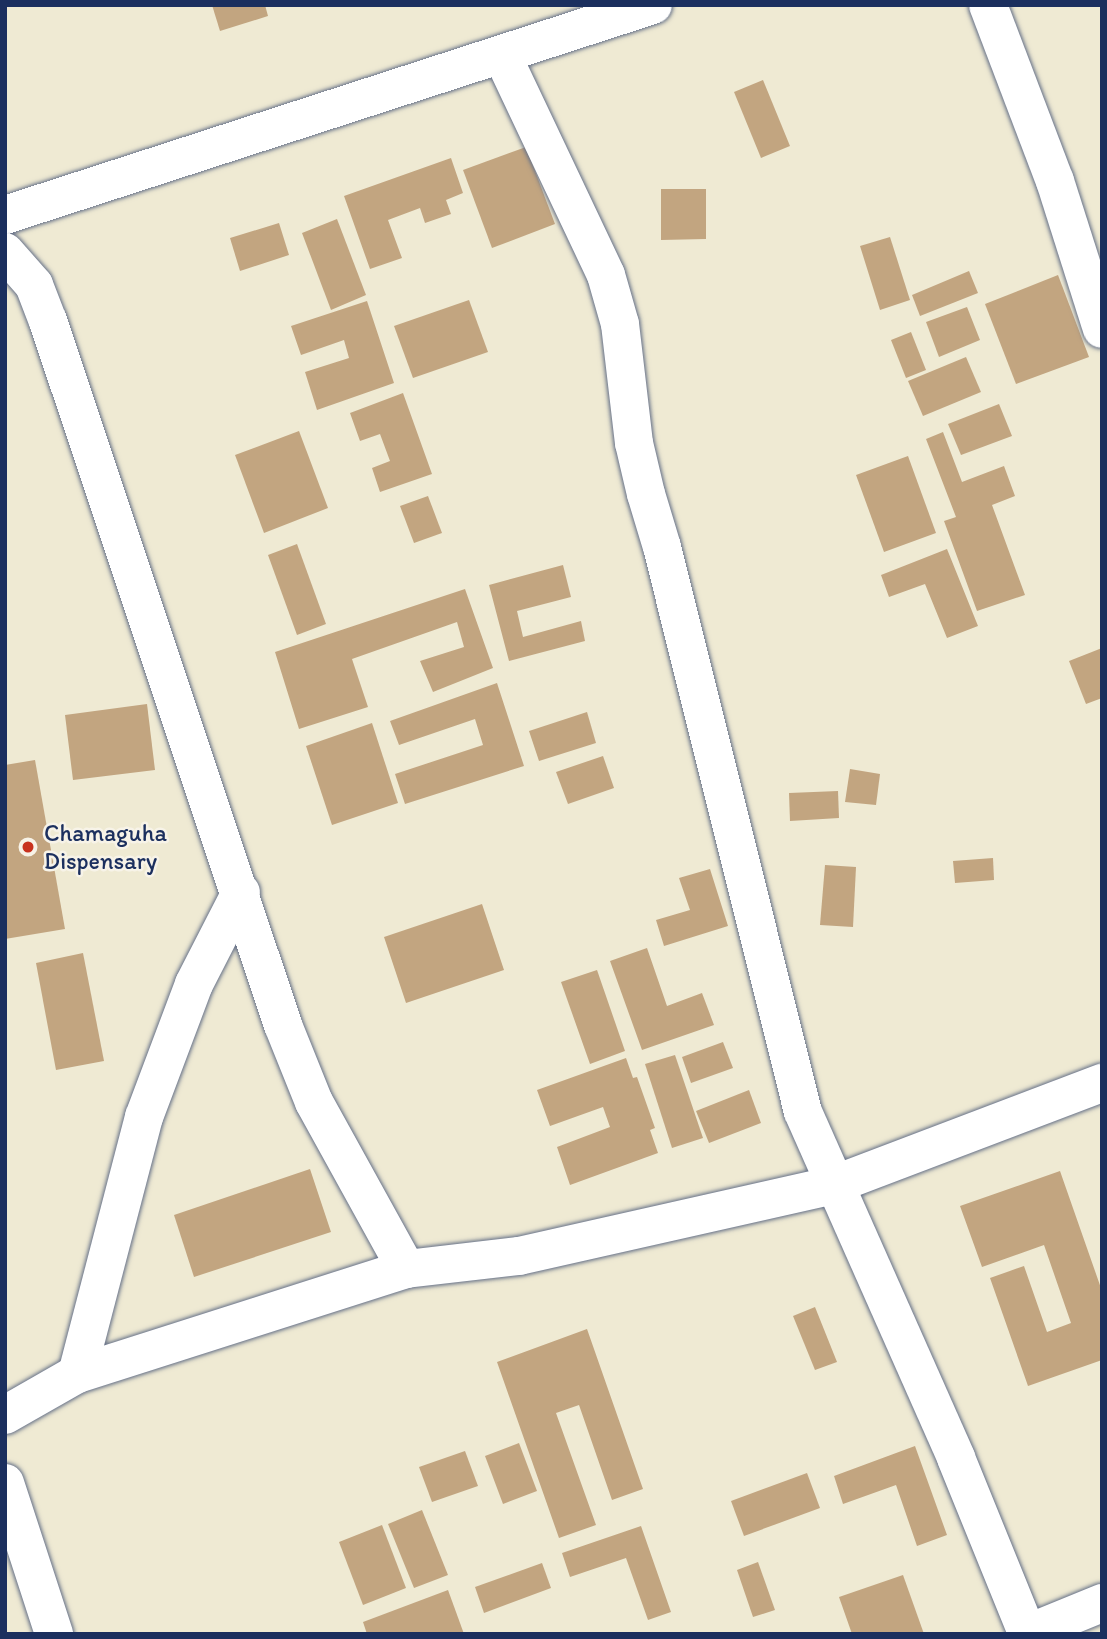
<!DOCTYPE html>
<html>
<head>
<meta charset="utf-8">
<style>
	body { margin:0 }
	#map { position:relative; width:1107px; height:1639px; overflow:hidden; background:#efead3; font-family:Itim,sans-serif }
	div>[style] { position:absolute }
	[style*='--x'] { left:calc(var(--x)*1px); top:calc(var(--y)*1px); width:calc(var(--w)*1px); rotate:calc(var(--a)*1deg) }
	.building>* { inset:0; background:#c2a580 }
	.roads { filter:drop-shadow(0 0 2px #657087) drop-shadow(0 0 2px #657087) }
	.street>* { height:38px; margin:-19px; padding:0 19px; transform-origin:19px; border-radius:19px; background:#fff }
	.dots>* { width:19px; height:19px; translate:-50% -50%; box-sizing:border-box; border:4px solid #f7f3e8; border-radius:50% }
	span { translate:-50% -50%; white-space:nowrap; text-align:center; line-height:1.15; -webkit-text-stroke:5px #f7f3e8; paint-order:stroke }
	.poi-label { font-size:24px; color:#1b2f5e }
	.left { translate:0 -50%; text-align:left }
	.frame { position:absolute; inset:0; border:7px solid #1b2f5e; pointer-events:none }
</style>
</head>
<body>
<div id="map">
	<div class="building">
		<i style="clip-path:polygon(212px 5px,265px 5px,268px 16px,220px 31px)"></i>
		<i style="clip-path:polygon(763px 80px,790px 146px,761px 158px,734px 92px)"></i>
		<i style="clip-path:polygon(526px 147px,555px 224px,492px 248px,463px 170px)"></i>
		<i style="clip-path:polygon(451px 158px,463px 193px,446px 200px,451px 214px,425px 223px,420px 208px,388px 220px,402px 258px,370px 269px,344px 196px)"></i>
		<i style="clip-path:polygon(661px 189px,706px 189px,706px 239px,661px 240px)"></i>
		<i style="clip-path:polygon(337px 219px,366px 295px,331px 310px,302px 233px)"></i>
		<i style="clip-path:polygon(279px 223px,289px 255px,240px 271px,230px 238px)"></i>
		<i style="clip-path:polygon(890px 237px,910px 300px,880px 310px,860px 246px)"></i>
		<i style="clip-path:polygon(969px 271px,978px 293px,920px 316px,912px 295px)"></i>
		<i style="clip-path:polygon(1058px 275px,1089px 357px,1016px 384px,985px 304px)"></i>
		<i style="clip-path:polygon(469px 300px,488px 352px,413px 378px,394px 326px)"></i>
		<i style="clip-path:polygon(367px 301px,394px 383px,317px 410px,305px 372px,349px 358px,344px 340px,301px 355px,291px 326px)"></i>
		<i style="clip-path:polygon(967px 307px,980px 340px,939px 357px,926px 322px)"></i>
		<i style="clip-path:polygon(911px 332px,926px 370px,906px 378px,891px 340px)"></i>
		<i style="clip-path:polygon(966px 357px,981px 392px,923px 416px,908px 381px)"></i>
		<i style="clip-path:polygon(403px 393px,432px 474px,380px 492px,372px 468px,390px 461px,380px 434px,360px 441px,350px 413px)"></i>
		<i style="clip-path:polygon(999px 404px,1012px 436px,961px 455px,948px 424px)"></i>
		<i style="clip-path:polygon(299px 431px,328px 508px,264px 533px,235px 455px)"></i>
		<i style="clip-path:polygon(943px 432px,962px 482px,1004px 466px,1015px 496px,992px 505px,1025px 595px,977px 611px,944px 521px,956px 517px,926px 439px)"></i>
		<i style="clip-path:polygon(908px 456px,936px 533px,884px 552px,856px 475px)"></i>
		<i style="clip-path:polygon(428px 496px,442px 533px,414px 543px,400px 506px)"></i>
		<i style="clip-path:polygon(297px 544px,326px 624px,297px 635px,268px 555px)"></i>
		<i style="clip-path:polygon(947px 549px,978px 626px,947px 638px,925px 584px,889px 597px,881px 575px)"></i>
		<i style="clip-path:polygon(563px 565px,571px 597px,517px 611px,523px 637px,581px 621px,585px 641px,509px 661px,489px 585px)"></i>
		<i style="clip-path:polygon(465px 589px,493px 668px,433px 692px,420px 661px,464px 647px,457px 622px,352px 659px,368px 707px,299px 729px,275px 652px)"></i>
		<i style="clip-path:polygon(1102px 648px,1102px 698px,1086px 704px,1069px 661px)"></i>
		<i style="clip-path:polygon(497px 683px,524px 766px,405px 804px,395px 774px,483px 745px,475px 719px,399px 745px,390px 721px)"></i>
		<i style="clip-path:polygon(147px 704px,155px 770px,73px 780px,65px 715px)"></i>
		<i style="clip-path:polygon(587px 712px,596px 743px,539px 761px,529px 731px)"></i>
		<i style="clip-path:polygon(372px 723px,398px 803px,332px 825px,306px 746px)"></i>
		<i style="clip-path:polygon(603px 756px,614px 788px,568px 804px,556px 772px)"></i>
		<i style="clip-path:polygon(35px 760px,65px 929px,5px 939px,5px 765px)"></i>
		<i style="clip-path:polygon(850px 769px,880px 774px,876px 805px,845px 802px)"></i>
		<i style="clip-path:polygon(838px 791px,839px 818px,790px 821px,789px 793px)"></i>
		<i style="clip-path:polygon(993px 858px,994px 880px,955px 883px,953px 861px)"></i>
		<i style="clip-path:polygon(825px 865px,856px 867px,853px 927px,820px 925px)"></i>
		<i style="clip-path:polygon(710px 869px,728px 926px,664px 946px,656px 920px,690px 910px,679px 878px)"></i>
		<i style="clip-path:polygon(482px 904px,504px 970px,406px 1003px,384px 937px)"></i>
		<i style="clip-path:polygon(647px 948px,667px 1006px,702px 993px,714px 1025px,642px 1050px,610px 961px)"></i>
		<i style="clip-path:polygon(83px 953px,104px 1061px,56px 1070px,36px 963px)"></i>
		<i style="clip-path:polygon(597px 970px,625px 1051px,590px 1064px,561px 982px)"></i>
		<i style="clip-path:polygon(723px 1042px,733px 1068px,691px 1083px,682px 1057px)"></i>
		<i style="clip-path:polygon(675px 1055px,703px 1138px,672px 1148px,645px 1064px)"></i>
		<i style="clip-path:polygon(626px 1058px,633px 1078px,637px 1077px,655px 1128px,650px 1130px,658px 1153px,570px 1185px,557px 1147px,610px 1127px,603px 1107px,550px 1126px,537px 1090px)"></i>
		<i style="clip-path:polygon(749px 1090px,761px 1123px,709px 1143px,696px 1111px)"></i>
		<i style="clip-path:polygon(310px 1169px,331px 1232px,194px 1277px,174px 1215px)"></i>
		<i style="clip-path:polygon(1060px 1171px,1102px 1291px,1102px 1360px,1028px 1386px,990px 1278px,1024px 1266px,1047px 1332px,1071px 1323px,1044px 1245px,982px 1267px,960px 1206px)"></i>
		<i style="clip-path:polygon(815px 1307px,837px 1362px,815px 1370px,793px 1316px)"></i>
		<i style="clip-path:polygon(587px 1329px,643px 1489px,612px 1500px,579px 1405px,556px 1413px,596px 1525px,559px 1538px,497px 1362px)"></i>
		<i style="clip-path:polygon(519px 1443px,537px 1491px,503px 1504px,485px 1456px)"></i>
		<i style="clip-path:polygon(915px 1446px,947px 1535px,917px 1546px,896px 1485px,843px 1504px,834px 1476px)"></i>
		<i style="clip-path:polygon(465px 1451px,478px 1486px,432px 1502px,419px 1467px)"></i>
		<i style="clip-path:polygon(807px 1473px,820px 1508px,744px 1536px,731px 1501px)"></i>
		<i style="clip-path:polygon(422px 1510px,448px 1575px,414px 1588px,388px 1524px)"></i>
		<i style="clip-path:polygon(382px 1525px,406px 1588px,363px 1605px,339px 1542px)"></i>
		<i style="clip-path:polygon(641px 1526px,671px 1612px,648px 1620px,626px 1558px,570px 1577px,562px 1553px)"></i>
		<i style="clip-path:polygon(758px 1562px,775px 1610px,753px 1617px,737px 1570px)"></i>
		<i style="clip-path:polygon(542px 1563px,551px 1588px,484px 1613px,475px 1587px)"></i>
		<i style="clip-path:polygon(903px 1575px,924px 1634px,852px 1634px,839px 1597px)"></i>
		<i style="clip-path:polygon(448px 1590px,464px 1634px,367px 1634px,363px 1622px)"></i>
	</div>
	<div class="roads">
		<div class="street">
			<i style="--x:988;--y:5;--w:188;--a:69.2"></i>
			<i style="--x:1055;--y:181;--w:155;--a:72.4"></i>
			<i style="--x:502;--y:55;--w:243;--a:64.7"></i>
			<i style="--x:606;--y:275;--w:51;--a:74.1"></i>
			<i style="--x:620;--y:324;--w:120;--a:83.3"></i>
			<i style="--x:634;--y:443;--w:52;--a:76.8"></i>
			<i style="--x:646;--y:494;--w:55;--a:73.2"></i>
			<i style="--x:662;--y:547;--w:582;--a:75.99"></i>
			<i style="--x:803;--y:1112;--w:378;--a:66.1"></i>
			<i style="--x:956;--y:1458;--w:189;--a:67.9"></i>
			<i style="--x:5;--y:215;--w:681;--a:-17.96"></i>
			<i style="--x:5;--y:252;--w:44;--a:48.7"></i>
			<i style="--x:34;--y:285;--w:39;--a:69"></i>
			<i style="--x:48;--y:321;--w:742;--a:71.54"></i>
			<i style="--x:283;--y:1025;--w:83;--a:68.1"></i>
			<i style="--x:314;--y:1102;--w:191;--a:61.1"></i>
			<i style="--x:77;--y:1374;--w:266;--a:-75.4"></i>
			<i style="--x:144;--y:1117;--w:142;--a:-69.4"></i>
			<i style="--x:194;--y:984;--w:103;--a:-62.9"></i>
			<i style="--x:5;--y:1415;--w:83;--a:-29.7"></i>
			<i style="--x:77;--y:1374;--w:345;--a:-17.7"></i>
			<i style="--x:406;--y:1269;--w:114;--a:-6.6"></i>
			<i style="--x:519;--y:1256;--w:322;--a:-12.7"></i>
			<i style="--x:833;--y:1185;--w:288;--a:-20.8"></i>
			<i style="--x:5;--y:1483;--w:159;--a:72"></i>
			<i style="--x:1026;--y:1634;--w:82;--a:-22.2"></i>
		</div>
	</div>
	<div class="dots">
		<i style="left:28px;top:847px;background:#c8321e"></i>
	</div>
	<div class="poi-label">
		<span class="left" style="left:44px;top:847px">Chamaguha<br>Dispensary</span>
	</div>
	<div class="frame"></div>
</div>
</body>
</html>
